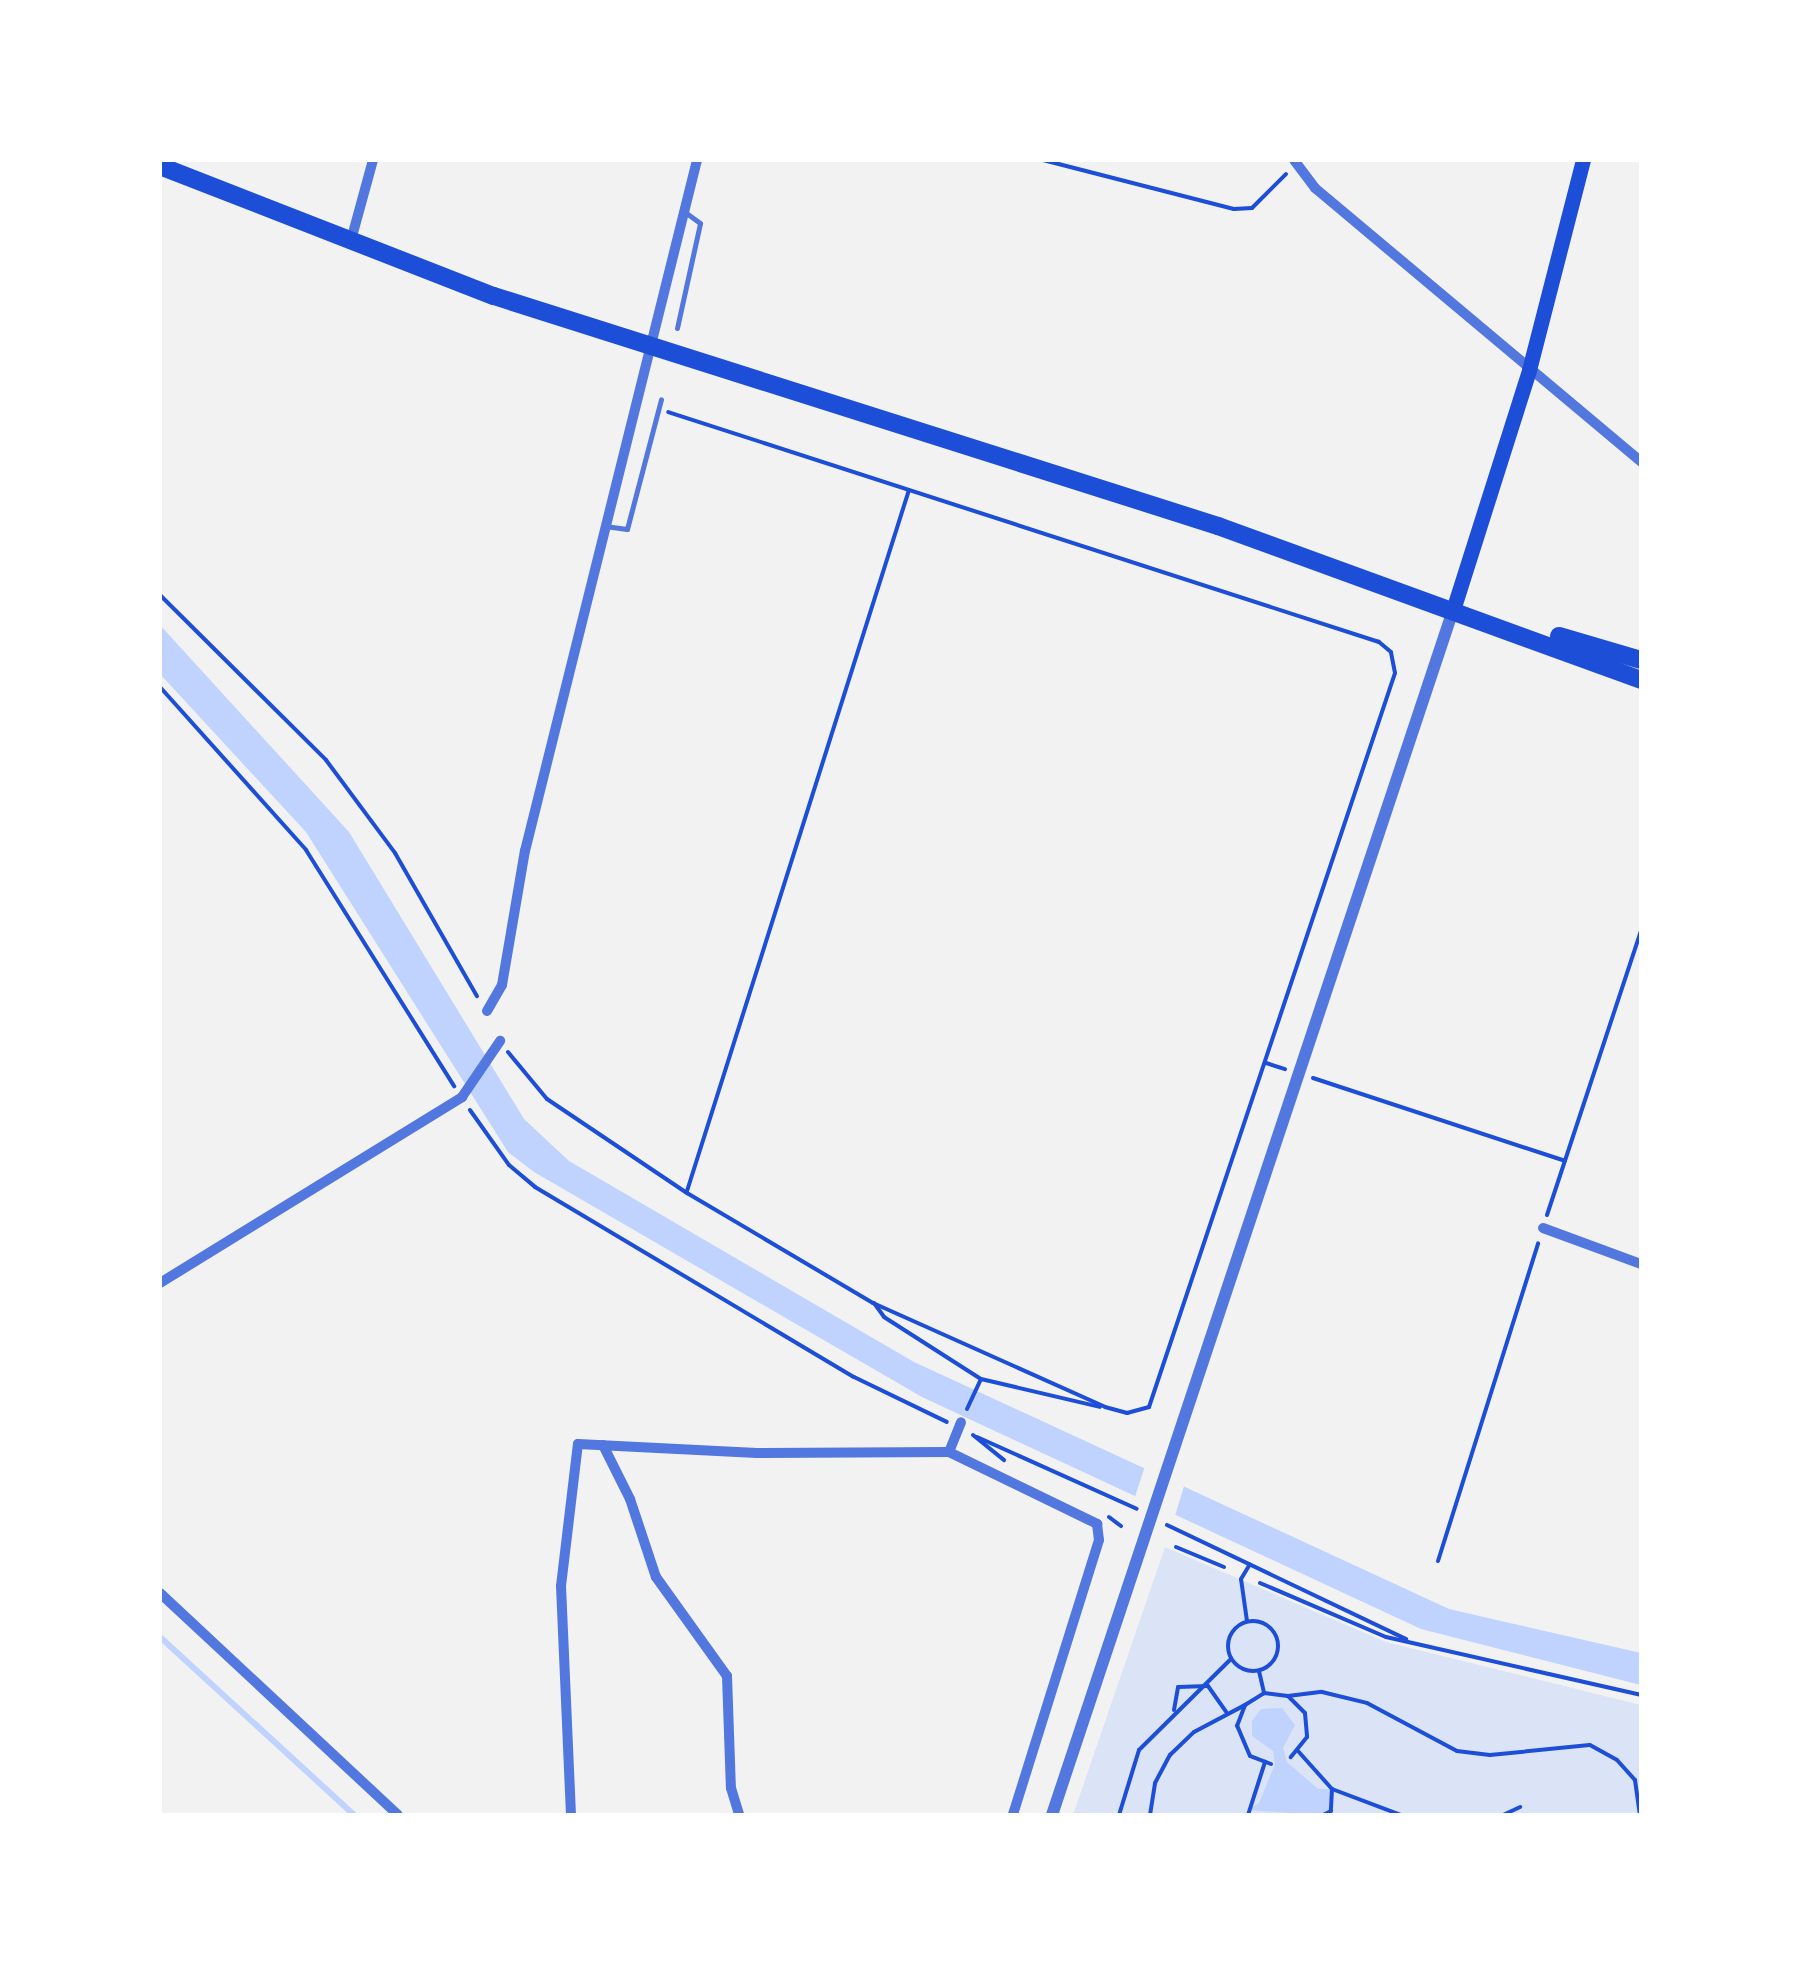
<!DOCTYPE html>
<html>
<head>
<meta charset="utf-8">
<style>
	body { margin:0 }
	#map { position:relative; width:1801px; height:1975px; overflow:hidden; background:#f2f2f2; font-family:Quicksand,sans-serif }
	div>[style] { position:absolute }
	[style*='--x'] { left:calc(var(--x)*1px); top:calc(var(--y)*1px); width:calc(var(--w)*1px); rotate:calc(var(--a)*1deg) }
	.green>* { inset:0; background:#dbe4f7 }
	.water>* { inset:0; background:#bfd3fe }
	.pier>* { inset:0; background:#f2f2f2 }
	.stream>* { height:6px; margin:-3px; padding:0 3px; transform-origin:3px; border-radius:3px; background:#bfd3fe }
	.path>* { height:4px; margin:-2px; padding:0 2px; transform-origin:2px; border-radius:2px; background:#1d4ed8 }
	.path>.ring { margin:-2px; padding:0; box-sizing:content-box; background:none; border:4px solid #1d4ed8; border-radius:50% }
	.service>* { height:5px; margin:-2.5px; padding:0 2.5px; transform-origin:2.5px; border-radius:2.5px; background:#5277de }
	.minor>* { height:10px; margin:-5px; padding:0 5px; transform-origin:5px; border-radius:5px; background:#5277de }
	.tertiary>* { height:12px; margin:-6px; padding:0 6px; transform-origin:6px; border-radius:6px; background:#5277de }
	.secondary>* { height:15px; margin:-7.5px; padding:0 7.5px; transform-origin:7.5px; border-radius:7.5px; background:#1d4ed8 }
	.trunk>* { height:18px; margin:-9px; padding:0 9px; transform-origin:9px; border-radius:9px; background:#1d4ed8 }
	span { translate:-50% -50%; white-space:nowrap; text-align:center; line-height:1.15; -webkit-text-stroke:10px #fff; paint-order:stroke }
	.frame { position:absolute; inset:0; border:162px solid #fff; pointer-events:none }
</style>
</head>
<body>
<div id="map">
	<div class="green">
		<i style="clip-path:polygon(1165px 1547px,1386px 1642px,1641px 1705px,1641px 1815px,1073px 1815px)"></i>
	</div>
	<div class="water">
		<i style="clip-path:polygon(160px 625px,349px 832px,524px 1119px,569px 1161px,914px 1362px,1449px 1609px,1641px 1653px,1641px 1685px,1421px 1629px,922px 1397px,534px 1172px,508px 1152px,306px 832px,160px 674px)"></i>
		<i style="clip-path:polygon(1282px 1708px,1295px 1725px,1283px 1748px,1287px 1762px,1318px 1789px,1331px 1789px,1329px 1809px,1319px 1815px,1248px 1810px,1259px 1803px,1275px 1764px,1273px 1751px,1252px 1736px,1252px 1721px,1261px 1709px)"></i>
	</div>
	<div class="pier">
		<i style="clip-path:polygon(1145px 1466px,1185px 1483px,1174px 1519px,1134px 1500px)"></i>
	</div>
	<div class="stream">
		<i style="--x:160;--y:1637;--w:263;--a:42.5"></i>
	</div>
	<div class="path">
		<i style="--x:1043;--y:160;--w:197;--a:14.4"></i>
		<i style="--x:1234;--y:209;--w:18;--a:-3"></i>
		<i style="--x:1252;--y:208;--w:48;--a:-45"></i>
		<i style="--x:160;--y:595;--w:234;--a:44.8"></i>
		<i style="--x:326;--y:760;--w:116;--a:53.4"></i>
		<i style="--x:395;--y:853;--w:165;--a:60.2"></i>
		<i style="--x:160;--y:687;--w:219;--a:48.1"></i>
		<i style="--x:306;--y:850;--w:279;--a:57.9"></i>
		<i style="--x:508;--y:1052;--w:61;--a:50.3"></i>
		<i style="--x:547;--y:1099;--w:169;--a:33.9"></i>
		<i style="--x:687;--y:1193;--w:216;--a:30.6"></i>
		<i style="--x:873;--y:1303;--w:254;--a:24.1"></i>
		<i style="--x:1105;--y:1407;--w:23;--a:15"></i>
		<i style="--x:1127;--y:1413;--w:23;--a:-15"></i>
		<i style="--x:1149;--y:1407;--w:774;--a:-71.47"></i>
		<i style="--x:1395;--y:673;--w:21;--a:-101"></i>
		<i style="--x:1391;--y:652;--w:16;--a:-140"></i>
		<i style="--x:1379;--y:642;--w:747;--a:-162.07"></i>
		<i style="--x:1266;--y:1063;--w:20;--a:18"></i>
		<i style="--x:1313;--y:1078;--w:265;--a:18.2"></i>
		<i style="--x:470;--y:1110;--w:67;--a:54.7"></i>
		<i style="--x:509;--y:1165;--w:34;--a:40"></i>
		<i style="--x:535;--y:1187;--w:371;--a:30.8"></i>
		<i style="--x:854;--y:1377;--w:103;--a:25.8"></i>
		<i style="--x:687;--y:1191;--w:735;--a:-72.43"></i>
		<i style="--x:1547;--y:1215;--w:300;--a:-71.7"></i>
		<i style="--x:874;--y:1303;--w:17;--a:54"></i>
		<i style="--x:884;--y:1317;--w:115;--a:32.6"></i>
		<i style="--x:981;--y:1379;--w:122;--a:13.2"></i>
		<i style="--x:967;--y:1409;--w:33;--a:-65"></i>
		<i style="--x:973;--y:1435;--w:40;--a:39"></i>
		<i style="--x:977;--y:1437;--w:175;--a:24.2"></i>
		<i style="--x:1109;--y:1517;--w:15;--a:37"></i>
		<i style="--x:1167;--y:1525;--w:265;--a:25.5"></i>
		<i style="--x:1176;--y:1547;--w:52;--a:22.6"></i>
		<i style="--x:1438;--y:1561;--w:333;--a:-72.5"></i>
		<i style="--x:1260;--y:1583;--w:137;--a:23.2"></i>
		<i style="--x:1386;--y:1637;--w:262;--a:12.8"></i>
		<i style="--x:1247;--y:1621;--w:42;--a:-98.1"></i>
		<i style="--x:1241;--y:1579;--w:17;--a:-59"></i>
		<i class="ring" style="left:1228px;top:1621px;width:46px;height:46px"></i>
		<i style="--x:1259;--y:1671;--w:23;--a:77"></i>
		<i style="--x:1288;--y:1696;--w:34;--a:-7"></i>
		<i style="--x:1322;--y:1692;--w:46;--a:13.7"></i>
		<i style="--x:1367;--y:1703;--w:102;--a:28.1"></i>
		<i style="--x:1457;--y:1751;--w:33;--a:7"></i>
		<i style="--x:1490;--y:1755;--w:100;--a:-5.7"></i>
		<i style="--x:1590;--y:1745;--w:31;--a:29"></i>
		<i style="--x:1617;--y:1760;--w:27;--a:48"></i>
		<i style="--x:1635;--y:1780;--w:35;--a:82"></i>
		<i style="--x:1174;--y:1710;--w:23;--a:-80"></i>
		<i style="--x:1178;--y:1687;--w:30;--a:-2"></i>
		<i style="--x:1208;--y:1686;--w:32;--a:55"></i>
		<i style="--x:1298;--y:1751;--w:51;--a:48.2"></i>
		<i style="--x:1332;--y:1789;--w:22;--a:93"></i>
		<i style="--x:1331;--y:1811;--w:9;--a:153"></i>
		<i style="--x:1271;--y:1764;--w:22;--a:-159"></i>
		<i style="--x:1250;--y:1756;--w:33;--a:-113"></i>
		<i style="--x:1237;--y:1726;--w:22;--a:-69"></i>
		<i style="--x:1245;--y:1705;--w:22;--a:-32"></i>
		<i style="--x:1264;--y:1693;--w:24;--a:7"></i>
		<i style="--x:1288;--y:1696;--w:24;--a:45"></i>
		<i style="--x:1305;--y:1713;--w:24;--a:85"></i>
		<i style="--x:1307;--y:1737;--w:26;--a:129"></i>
		<i style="--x:1332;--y:1789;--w:74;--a:20.6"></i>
		<i style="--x:1119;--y:1815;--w:68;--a:-72.9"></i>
		<i style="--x:1139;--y:1750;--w:129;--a:-44.7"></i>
		<i style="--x:1150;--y:1815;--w:32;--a:-81"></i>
		<i style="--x:1155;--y:1783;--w:32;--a:-62"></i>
		<i style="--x:1170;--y:1755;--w:33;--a:-44"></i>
		<i style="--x:1194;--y:1732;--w:58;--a:-27.9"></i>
		<i style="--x:1248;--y:1815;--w:56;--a:-72.2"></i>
		<i style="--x:1299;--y:1815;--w:1;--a:0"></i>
		<i style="--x:1503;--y:1815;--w:19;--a:-25"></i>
	</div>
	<div class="service">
		<i style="--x:677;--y:328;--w:107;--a:-77.6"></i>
		<i style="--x:700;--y:223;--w:17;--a:-144"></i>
		<i style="--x:605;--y:526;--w:22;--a:8"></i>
		<i style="--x:627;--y:529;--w:134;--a:-75.3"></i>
	</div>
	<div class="minor">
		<i style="--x:1294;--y:160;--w:35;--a:53"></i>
		<i style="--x:1315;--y:188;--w:426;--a:40"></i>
		<i style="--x:350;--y:244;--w:87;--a:-74.7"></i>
		<i style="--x:487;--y:1011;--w:30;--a:-60"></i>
		<i style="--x:502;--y:985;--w:136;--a:-80.3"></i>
		<i style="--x:525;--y:851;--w:712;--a:-76.02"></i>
		<i style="--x:1543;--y:1228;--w:104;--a:20.2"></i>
		<i style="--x:160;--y:1283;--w:355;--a:-31.6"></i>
		<i style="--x:462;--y:1097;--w:68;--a:-55.8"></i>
		<i style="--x:603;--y:1445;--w:60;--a:63.4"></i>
		<i style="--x:630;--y:1499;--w:82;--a:71.6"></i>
		<i style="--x:656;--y:1577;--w:122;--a:54.4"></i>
		<i style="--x:727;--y:1676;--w:112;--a:88"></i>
		<i style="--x:731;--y:1788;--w:28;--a:73"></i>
		<i style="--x:949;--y:1452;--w:32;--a:-68"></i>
		<i style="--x:160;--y:1593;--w:325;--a:43"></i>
		<i style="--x:571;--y:1815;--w:229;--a:-92.5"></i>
		<i style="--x:561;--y:1586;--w:143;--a:-83.2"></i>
		<i style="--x:578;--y:1444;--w:179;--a:2.9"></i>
		<i style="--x:757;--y:1453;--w:192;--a:-0.3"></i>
		<i style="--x:949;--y:1452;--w:165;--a:25.9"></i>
		<i style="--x:1097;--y:1524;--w:16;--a:83"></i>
		<i style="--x:1099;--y:1540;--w:288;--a:107.4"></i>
	</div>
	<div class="tertiary">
		<i style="--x:1052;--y:1815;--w:1270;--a:-71.59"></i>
	</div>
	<div class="secondary">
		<i style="--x:1453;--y:610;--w:252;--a:-72.4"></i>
		<i style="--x:1529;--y:370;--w:217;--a:-75.6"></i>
	</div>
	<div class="trunk">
		<i style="--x:160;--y:166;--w:358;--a:21.3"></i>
		<i style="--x:494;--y:296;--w:760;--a:17.62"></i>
		<i style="--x:1218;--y:526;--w:450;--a:20"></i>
		<i style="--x:1559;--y:636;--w:85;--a:16.3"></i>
	</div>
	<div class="frame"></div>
</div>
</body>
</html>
